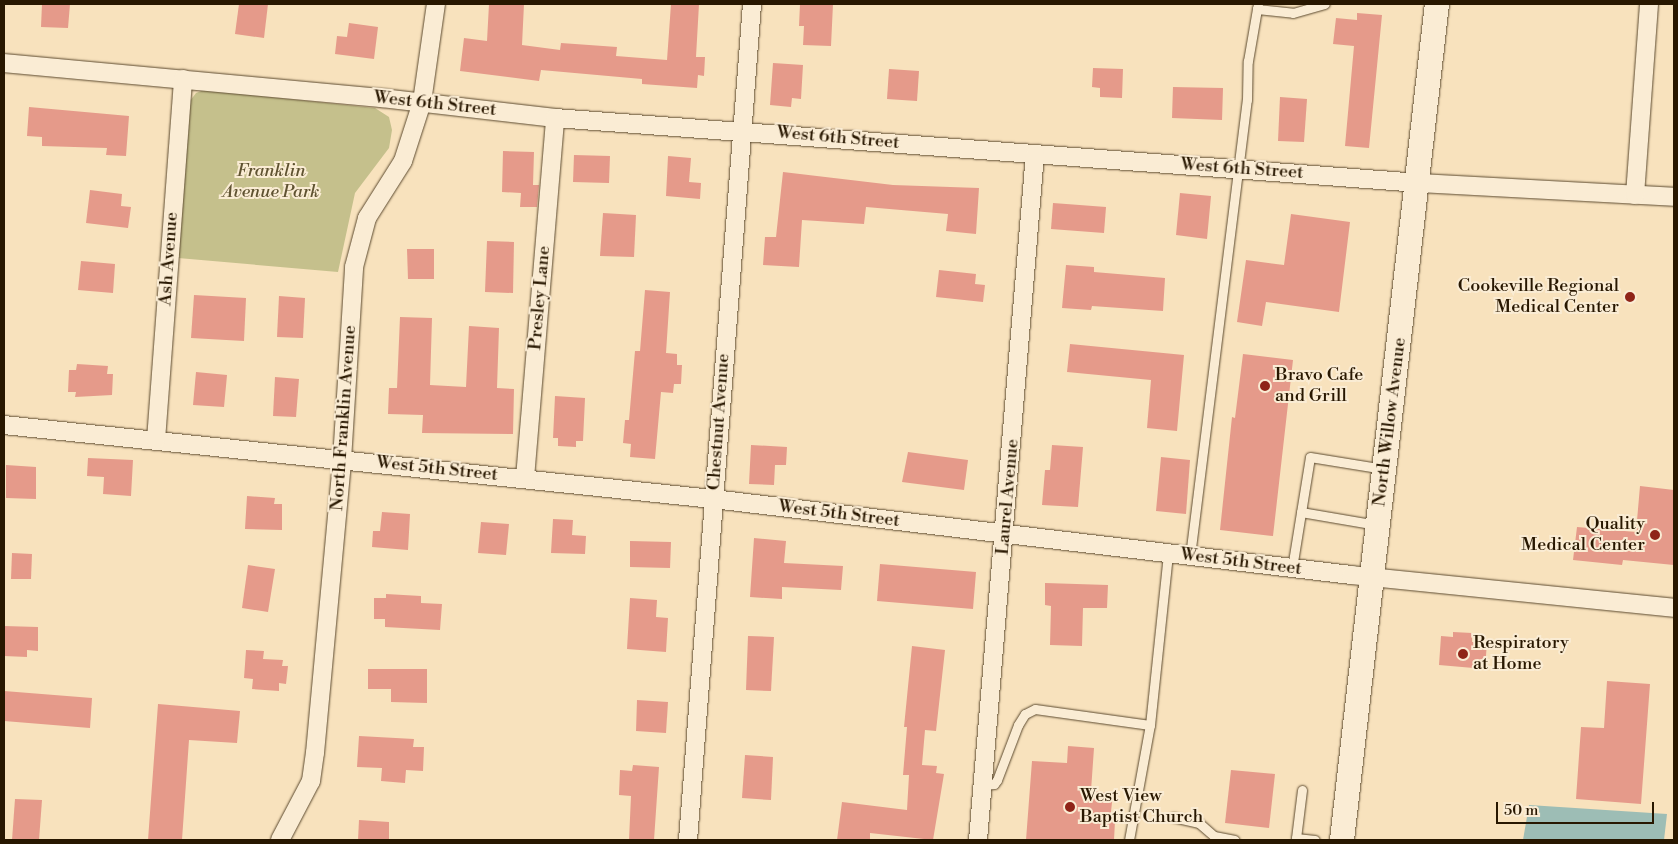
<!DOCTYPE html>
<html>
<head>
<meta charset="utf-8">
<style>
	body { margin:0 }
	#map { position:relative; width:1678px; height:844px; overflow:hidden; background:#f8e2bd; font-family:"Libre Bodoni",serif }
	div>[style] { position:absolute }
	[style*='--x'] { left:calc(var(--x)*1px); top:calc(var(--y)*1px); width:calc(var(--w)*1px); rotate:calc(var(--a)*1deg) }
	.green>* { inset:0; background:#c5c08c }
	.water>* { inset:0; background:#9dbdb5 }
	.building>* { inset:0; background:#e59a8a }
	.roads { filter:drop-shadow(0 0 1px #5c4a2f) drop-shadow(0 0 1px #5c4a2f) }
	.service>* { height:9px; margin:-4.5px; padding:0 4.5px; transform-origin:4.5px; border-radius:4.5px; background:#faecd4 }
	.minor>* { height:18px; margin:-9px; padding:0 9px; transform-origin:9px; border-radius:9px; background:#faecd4 }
	.secondary>* { height:24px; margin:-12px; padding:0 12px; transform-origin:12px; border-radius:12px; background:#faecd4 }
	.dots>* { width:14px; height:14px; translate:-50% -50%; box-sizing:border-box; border:2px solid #faecd4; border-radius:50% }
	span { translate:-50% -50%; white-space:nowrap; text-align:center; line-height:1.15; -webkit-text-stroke:4px #faecd4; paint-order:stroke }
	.street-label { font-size:18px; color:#281700 }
	.park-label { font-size:18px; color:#5f5231; font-style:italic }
	.poi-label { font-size:18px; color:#281700 }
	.right { translate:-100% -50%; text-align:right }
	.left { translate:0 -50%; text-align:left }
	.frame { position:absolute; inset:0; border:5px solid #281700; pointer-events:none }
	.scale { position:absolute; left:1496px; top:802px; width:158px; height:22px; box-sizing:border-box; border:2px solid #281700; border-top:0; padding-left:6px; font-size:15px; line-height:18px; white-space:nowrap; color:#281700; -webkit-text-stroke:4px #faecd4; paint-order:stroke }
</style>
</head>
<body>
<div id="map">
	<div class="green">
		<i style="clip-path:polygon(204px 90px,375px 108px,389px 117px,392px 130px,389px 148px,355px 193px,338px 272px,178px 258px,190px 101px,196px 93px)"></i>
	</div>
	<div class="water">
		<i style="clip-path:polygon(1529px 805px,1667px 814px,1664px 840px,1523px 840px)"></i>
	</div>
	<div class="building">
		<i style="clip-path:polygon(42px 4px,70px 4px,68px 28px,41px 27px)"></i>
		<i style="clip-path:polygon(239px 4px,268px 4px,264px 38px,235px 34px)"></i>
		<i style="clip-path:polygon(489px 4px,524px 4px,522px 45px,560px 50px,561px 43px,617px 47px,616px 56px,667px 60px,671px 4px,699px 4px,696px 57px,705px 57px,704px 76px,698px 75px,697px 88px,642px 84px,642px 79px,541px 70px,539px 81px,460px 71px,464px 38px,487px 41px)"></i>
		<i style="clip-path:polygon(800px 4px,833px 4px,831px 46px,803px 45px,804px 26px,799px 26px)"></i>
		<i style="clip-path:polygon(1357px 13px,1382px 15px,1369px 148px,1345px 146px,1354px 46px,1333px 44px,1336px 18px,1357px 20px)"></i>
		<i style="clip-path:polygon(349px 23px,378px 27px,374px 59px,335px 54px,337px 36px,347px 37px)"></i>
		<i style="clip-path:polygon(773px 63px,803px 65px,801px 99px,792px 98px,791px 107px,770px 105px)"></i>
		<i style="clip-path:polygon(1093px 68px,1123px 69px,1122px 98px,1100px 97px,1100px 88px,1092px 87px)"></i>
		<i style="clip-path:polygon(889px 69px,919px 71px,917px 101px,887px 99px)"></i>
		<i style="clip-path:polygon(1173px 87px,1223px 88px,1222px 120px,1172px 118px)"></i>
		<i style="clip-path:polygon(1280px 97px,1307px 99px,1304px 142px,1278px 141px)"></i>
		<i style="clip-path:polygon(29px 107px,129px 116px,126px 156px,106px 155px,107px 148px,42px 146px,42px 137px,27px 136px)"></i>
		<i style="clip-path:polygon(503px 151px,534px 152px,533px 185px,539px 185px,537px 207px,520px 207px,521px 193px,502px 192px)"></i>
		<i style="clip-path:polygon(574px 155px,610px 156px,609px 183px,573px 182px)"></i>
		<i style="clip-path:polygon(668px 156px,691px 158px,689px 182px,701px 183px,700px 199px,666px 196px)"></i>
		<i style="clip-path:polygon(783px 172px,893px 185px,979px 188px,976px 234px,946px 231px,948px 214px,866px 207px,864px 224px,802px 220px,799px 267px,763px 265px,765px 237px,776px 237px)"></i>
		<i style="clip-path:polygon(90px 190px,122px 194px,121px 206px,131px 207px,128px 228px,86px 223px)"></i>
		<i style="clip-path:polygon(1180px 193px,1211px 196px,1207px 239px,1176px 235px)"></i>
		<i style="clip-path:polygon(1053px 203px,1106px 207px,1104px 233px,1051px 229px)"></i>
		<i style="clip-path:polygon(603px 213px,636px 215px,634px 257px,600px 256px)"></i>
		<i style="clip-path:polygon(1291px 214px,1350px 222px,1339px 312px,1266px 302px,1262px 326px,1237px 322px,1246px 260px,1284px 265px)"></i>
		<i style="clip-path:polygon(487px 241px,514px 242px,513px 293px,485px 292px)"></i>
		<i style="clip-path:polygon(407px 249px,434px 249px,434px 279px,408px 279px)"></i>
		<i style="clip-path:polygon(81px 261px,115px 264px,113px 293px,78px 290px)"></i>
		<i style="clip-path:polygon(1066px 265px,1094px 267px,1094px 272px,1165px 278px,1163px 311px,1092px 306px,1091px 310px,1062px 308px)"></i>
		<i style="clip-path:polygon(939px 270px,976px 274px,975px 284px,985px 285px,983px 302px,936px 297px)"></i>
		<i style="clip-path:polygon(645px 290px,670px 292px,666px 353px,677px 354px,677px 365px,682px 365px,681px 384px,674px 384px,673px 393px,661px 392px,655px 459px,630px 457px,631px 444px,623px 443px,625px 420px,629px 420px,635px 351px,640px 351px)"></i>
		<i style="clip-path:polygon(194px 295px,246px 298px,244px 341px,191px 338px)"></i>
		<i style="clip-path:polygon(279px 296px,305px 298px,303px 338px,277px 337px)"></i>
		<i style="clip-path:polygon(400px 317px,432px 318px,430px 385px,466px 387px,469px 326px,499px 328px,497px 388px,514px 389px,513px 434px,422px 433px,423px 415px,388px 414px,389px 388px,397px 388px)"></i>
		<i style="clip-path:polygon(1070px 344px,1184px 355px,1177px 431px,1147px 428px,1151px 380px,1067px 372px)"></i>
		<i style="clip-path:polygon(1243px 354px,1293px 360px,1273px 536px,1220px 530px,1232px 417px,1235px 418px)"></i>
		<i style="clip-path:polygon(77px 364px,108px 366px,107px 374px,113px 374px,112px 395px,75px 397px,76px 392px,68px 392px,69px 370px,76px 370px)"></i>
		<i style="clip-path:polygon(196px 372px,227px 375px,224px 407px,193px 405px)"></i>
		<i style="clip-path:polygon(275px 377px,299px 379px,296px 417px,273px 416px)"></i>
		<i style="clip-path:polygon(555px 396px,585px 398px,583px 441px,576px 441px,576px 447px,558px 446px,558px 438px,553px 438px)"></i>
		<i style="clip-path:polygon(751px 445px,787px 447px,786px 465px,775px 465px,774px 485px,749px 484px)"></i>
		<i style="clip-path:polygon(1052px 445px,1083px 447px,1078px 507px,1042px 505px,1045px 470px,1050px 470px)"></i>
		<i style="clip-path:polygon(908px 452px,968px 460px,964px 490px,902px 482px)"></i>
		<i style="clip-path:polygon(1161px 457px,1190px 460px,1186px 514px,1156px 511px)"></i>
		<i style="clip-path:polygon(88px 458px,133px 460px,131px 496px,103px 494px,104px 477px,87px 476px)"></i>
		<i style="clip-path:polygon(6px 465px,36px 467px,36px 499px,6px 498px)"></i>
		<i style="clip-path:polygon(1640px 486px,1674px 490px,1674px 565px,1623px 560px,1622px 565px,1573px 560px,1577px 527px,1636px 532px)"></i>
		<i style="clip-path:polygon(247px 496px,275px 498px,274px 504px,282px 504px,282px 530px,245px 529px)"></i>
		<i style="clip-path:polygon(382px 512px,410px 514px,408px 550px,372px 547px,373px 531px,380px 531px)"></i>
		<i style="clip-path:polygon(553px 519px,573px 520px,572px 535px,586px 536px,585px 554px,551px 553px)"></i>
		<i style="clip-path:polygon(481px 522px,509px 524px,506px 555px,478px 553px)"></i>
		<i style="clip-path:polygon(754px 538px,786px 541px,784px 563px,843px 566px,841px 590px,782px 587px,782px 599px,750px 597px)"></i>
		<i style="clip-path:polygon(630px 541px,671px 542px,670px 568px,630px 567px)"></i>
		<i style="clip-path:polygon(12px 553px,32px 554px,31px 579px,11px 579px)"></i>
		<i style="clip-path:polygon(880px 564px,976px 572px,973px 609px,877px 601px)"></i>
		<i style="clip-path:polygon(248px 565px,275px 569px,268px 612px,242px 608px)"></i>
		<i style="clip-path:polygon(1045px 583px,1108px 585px,1107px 608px,1083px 608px,1082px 646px,1050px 645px,1051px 606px,1045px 605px)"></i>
		<i style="clip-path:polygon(386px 594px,421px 596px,421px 603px,442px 604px,440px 630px,385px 627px,385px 619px,374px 619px,374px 598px,386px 598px)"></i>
		<i style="clip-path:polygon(630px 598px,657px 600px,656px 617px,668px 618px,666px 652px,627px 649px)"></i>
		<i style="clip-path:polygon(4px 626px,38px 627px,38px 651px,27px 650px,27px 657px,4px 656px)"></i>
		<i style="clip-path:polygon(1453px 632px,1472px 633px,1472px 642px,1487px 642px,1485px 669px,1439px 665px,1441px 636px,1453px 637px)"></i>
		<i style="clip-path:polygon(748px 636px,774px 637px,771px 691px,746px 690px)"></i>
		<i style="clip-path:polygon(912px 646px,945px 650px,936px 731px,925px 730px,922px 765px,937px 766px,936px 773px,944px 774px,933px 840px,870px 833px,870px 840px,837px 840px,842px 802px,907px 810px,909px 775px,903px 775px,907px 727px,904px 727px)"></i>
		<i style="clip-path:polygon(246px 650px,264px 651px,263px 659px,283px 660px,282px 666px,288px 666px,286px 684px,279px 683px,279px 691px,252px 689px,253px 679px,244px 678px)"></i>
		<i style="clip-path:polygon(368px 669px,427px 669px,427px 703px,391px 702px,391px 689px,368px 689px)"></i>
		<i style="clip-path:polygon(1607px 681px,1650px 684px,1641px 804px,1576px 799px,1581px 727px,1604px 728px)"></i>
		<i style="clip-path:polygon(4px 691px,92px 698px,90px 728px,4px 721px)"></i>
		<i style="clip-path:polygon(637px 700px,668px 702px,666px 733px,636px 731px)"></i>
		<i style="clip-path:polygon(158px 704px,240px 711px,237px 743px,189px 740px,182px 840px,148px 840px)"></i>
		<i style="clip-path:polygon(359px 736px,414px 739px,413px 747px,424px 747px,423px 771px,406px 770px,405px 783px,381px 781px,382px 768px,357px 767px)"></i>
		<i style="clip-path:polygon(1068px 746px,1094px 748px,1091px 791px,1113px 793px,1110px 821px,1115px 821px,1114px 840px,1026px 840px,1032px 761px,1067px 763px)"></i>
		<i style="clip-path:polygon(745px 755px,773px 757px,771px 800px,742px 798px)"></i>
		<i style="clip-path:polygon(633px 765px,659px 767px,654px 840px,629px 840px,631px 796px,619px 795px,620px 770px,632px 771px)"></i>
		<i style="clip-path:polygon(1231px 770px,1275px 774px,1269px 828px,1225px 823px)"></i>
		<i style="clip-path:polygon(15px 799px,42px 800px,39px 840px,12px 840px)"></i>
		<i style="clip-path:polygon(359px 820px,389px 822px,389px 840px,358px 840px)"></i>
	</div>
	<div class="roads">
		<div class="service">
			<i style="--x:1258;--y:4;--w:5;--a:101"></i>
			<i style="--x:1257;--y:9;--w:36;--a:6"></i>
			<i style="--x:1293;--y:13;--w:33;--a:-16"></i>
			<i style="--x:1301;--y:512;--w:77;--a:9.7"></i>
			<i style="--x:1190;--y:556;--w:460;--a:-82.9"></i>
			<i style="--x:1247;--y:100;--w:39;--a:-89"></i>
			<i style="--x:1248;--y:61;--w:53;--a:-80.2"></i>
			<i style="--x:1292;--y:568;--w:112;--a:-80.8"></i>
			<i style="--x:1310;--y:457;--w:75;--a:9.2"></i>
			<i style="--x:983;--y:785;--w:11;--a:-5"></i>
			<i style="--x:994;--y:784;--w:5;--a:-53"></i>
			<i style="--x:997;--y:780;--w:59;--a:-69.1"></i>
			<i style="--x:1018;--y:725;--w:13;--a:-58"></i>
			<i style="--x:1025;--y:714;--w:11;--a:-27"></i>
			<i style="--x:1035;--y:709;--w:116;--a:7.9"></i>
			<i style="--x:1302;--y:790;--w:48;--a:97.1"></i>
			<i style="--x:1296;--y:838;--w:19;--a:6"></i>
			<i style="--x:1173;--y:817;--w:27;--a:13"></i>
			<i style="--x:1199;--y:823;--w:20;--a:41"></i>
			<i style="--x:1214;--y:836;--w:21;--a:11"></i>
			<i style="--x:1129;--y:840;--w:117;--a:-79.7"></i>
			<i style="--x:1150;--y:725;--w:172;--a:-84"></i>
		</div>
		<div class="minor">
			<i style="--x:4;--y:63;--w:380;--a:5.3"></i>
			<i style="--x:382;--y:98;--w:174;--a:6.6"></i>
			<i style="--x:555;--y:118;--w:866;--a:4.3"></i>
			<i style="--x:1419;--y:183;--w:255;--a:3.1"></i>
			<i style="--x:1635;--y:195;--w:192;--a:-85.8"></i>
			<i style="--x:4;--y:425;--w:713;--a:5.96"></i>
			<i style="--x:713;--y:499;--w:643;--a:6.79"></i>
			<i style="--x:1351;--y:575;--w:325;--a:5.8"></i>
			<i style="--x:156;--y:440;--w:362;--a:-85.7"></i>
			<i style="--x:525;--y:478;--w:361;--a:-85.2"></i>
			<i style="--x:280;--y:840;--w:67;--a:-62.3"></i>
			<i style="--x:311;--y:781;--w:28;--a:-82"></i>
			<i style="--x:315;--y:753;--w:294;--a:-84.7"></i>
			<i style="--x:342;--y:460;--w:193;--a:-86.4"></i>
			<i style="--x:354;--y:267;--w:51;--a:-75.1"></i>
			<i style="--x:367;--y:218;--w:67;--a:-57.7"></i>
			<i style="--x:403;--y:161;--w:62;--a:-72.1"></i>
			<i style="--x:422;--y:102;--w:99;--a:-81.9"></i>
			<i style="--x:688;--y:840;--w:838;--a:-85.62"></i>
			<i style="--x:978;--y:840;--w:688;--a:-85.25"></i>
		</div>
		<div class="secondary">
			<i style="--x:1342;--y:840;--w:841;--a:-83.52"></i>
		</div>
	</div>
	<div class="dots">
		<i style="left:1630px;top:297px;background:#8f2418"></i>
		<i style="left:1265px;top:386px;background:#8f2418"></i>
		<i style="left:1655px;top:535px;background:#8f2418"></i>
		<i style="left:1463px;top:654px;background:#8f2418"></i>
		<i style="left:1070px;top:807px;background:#8f2418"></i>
	</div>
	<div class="street-label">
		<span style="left:435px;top:104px;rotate:6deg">West 6th Street</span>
		<span style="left:838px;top:138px;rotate:5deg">West 6th Street</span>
		<span style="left:1242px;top:169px;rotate:4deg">West 6th Street</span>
		<span style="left:169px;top:259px;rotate:-86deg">Ash Avenue</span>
		<span style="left:540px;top:298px;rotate:-85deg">Presley Lane</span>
		<span style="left:344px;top:418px;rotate:-86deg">North Franklin Avenue</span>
		<span style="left:719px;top:422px;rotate:-86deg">Chestnut Avenue</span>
		<span style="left:1390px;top:422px;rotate:-83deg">North Willow Avenue</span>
		<span style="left:437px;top:469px;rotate:6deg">West 5th Street</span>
		<span style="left:1008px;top:497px;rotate:-85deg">Laurel Avenue</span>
		<span style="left:839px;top:514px;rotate:7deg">West 5th Street</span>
		<span style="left:1241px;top:562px;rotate:7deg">West 5th Street</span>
	</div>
	<div class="park-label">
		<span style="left:271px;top:182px">Franklin<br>Avenue Park</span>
	</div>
	<div class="poi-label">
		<span class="right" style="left:1619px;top:297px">Cookeville Regional<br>Medical Center</span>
		<span class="left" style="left:1275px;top:386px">Bravo Cafe<br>and Grill</span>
		<span class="right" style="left:1645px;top:535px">Quality<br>Medical Center</span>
		<span class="left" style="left:1473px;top:654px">Respiratory<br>at Home</span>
		<span class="left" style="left:1080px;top:807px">West View<br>Baptist Church</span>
	</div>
	<div class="frame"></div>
	<div class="scale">50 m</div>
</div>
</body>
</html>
